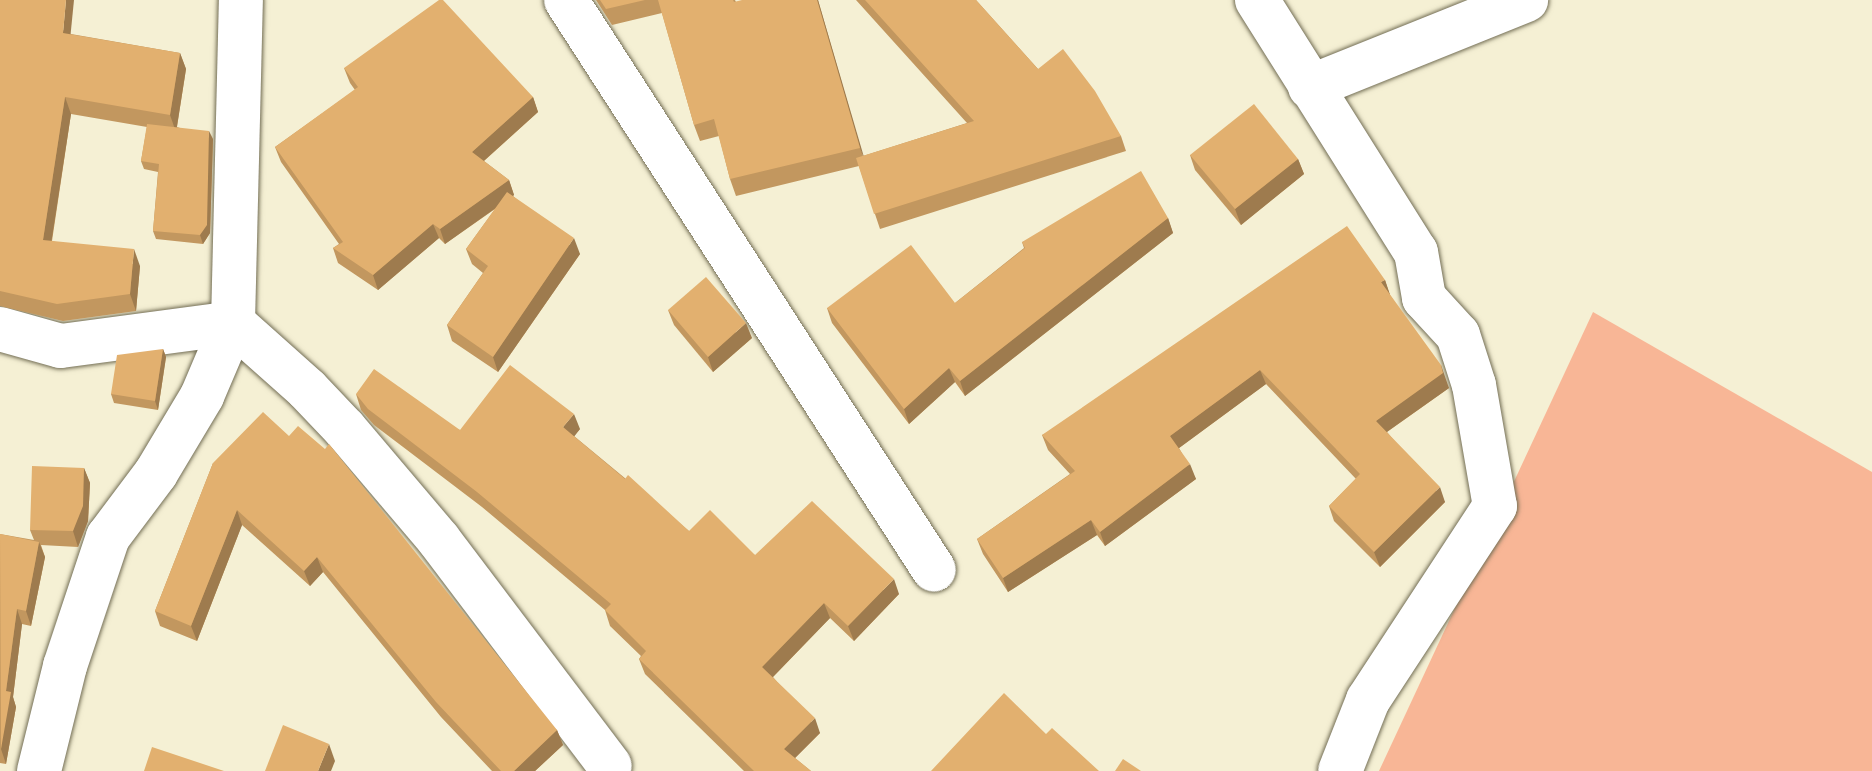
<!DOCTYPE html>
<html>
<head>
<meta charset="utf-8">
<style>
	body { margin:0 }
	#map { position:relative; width:1872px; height:771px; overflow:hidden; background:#f5f0d4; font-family:"Public Sans",sans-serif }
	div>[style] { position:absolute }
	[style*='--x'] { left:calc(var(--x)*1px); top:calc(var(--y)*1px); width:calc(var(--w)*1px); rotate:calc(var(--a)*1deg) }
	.green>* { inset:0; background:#f8b696 }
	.roads { filter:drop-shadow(0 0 2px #736e55) drop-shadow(0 0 2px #736e55) }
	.street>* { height:44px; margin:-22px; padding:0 22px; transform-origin:22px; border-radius:22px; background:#fff }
	.wall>* { inset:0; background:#c2975f }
	.shaded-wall>* { inset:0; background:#9e7b4e }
	.building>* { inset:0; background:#e2b06f }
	span { translate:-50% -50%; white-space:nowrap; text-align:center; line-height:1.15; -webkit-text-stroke:8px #f5f0d4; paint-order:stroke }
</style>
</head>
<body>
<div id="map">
	<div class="green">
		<i style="clip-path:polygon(1593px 312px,1872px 472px,1872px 771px,1379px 771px)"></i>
	</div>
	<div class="roads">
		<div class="street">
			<i style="--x:566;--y:0;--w:678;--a:57.15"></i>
			<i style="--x:1257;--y:0;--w:298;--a:57.8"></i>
			<i style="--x:1416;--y:252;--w:47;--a:80.1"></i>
			<i style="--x:1424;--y:298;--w:50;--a:47.4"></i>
			<i style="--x:1458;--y:335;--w:52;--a:72.3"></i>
			<i style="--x:1474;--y:385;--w:123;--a:80.2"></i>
			<i style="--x:1495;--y:506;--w:232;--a:123.2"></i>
			<i style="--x:1368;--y:700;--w:76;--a:111.5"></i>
			<i style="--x:1310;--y:87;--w:233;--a:-21.9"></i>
			<i style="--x:233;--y:323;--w:99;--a:41.7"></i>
			<i style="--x:307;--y:389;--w:55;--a:46.5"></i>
			<i style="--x:345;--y:429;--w:145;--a:49.7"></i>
			<i style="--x:439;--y:540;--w:283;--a:52.9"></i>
			<i style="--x:0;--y:329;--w:63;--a:15.6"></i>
			<i style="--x:61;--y:346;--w:174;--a:-7.6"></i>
			<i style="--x:39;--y:771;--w:108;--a:-76.1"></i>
			<i style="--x:65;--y:666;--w:136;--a:-71.6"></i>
			<i style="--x:108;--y:537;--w:80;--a:-53.1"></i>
			<i style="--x:156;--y:473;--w:90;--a:-59.1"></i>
			<i style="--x:202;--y:396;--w:79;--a:-67"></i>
			<i style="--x:233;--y:323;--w:323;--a:-88.6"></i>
		</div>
	</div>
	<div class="wall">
		<i style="clip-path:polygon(0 0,71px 34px,180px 53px,186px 69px,177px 127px,213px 139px,210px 233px,203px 244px,156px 239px,153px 231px,158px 172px,144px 169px,141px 161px,147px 127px,71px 114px,52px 241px,140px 266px,136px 311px,63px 321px,0 306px)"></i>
		<i style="clip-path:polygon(596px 0,735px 0,736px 2px,818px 0,863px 156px,967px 123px,856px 0,976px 0,1038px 69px,1121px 136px,1126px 151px,880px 229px,859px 166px,736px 196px,730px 179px,719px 136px,700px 141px,694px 125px,662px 13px,612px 25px)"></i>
		<i style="clip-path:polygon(344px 68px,533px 97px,538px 112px,484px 161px,509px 180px,514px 195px,513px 196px,580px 254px,498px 372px,452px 341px,447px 325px,483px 273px,472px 264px,466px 249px,495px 209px,445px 244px,439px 238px,378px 290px,338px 263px,333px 248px,339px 244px,281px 162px,275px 147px,355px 90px,350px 83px)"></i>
		<i style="clip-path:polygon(1190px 155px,1298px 159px,1304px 174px,1241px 225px,1195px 170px)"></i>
		<i style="clip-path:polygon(1168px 218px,1173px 233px,965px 396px,955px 382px,909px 424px,832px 323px,827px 308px,955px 303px,1024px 248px,1022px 242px)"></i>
		<i style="clip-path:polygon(1385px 280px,1390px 295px,1449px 388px,1387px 432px,1445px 502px,1380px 567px,1334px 521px,1329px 506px,1356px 479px,1266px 384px,1179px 448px,1196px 479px,1105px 546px,1097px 535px,1008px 592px,983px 554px,977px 539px,1070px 474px,1048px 450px,1042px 435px)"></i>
		<i style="clip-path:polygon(668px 310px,752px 338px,713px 372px,674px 325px)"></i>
		<i style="clip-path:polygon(163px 349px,166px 357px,158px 410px,114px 403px,111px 394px)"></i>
		<i style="clip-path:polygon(356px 394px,460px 430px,580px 429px,574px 436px,689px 531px,755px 555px,899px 594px,854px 641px,830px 618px,773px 677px,820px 733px,795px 758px,811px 771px,744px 771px,645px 674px,639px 659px,641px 656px,610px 626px,605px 610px,482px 507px,374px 425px,361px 410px)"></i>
		<i style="clip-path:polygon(213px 463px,557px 730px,563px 745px,535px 771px,492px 771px,441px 717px,323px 572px,310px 586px,242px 525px,197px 641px,160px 626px,155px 611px)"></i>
		<i style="clip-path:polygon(84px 468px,90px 483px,88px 521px,78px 547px,41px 545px,45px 557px,31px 626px,22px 624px,13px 697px,16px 707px,6px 764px,0 763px,0 534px,34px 540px,30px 530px)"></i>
	</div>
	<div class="shaded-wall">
		<i style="clip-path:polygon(66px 0,74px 0,69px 50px,63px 33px)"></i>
		<i style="clip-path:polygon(817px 0,818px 0,866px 164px,860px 148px)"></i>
		<i style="clip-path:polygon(180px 53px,186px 69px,176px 132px,170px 115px)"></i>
		<i style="clip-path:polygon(65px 97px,71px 114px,49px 257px,43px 240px)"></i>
		<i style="clip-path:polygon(533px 97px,538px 112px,477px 167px,472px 152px)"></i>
		<i style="clip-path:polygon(209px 131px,213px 139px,210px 233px,203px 244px,200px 235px)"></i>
		<i style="clip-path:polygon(1298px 159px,1304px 174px,1241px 225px,1235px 209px)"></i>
		<i style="clip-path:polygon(509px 180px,514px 195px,445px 244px,440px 229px)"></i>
		<i style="clip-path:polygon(1168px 218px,1173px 233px,965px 396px,960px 381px)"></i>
		<i style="clip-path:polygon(433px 224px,439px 238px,378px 290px,373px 275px)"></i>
		<i style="clip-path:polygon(574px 238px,580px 254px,498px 372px,493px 357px)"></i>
		<i style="clip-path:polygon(134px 249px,140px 266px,136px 311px,130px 294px)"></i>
		<i style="clip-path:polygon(1385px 280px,1390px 295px,1386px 297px,1381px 282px)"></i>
		<i style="clip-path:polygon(746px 323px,752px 338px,713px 372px,708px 357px)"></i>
		<i style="clip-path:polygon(163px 349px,166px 357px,158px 410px,155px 401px)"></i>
		<i style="clip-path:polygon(1441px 365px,1449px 388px,1381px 436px,1376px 421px)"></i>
		<i style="clip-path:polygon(949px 368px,955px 382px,909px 424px,904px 409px)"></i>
		<i style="clip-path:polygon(1260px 370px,1266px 384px,1175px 451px,1170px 436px)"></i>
		<i style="clip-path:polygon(574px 414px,580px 429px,569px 443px,563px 427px)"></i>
		<i style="clip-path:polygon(1190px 464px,1196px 479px,1105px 546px,1100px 532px)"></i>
		<i style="clip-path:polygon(84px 468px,90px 483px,88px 521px,78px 547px,73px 531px)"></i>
		<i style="clip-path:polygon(1440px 487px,1445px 502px,1380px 567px,1374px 552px)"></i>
		<i style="clip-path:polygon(237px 510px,242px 525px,197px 641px,191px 626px)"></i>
		<i style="clip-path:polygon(1091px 520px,1097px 535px,1008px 592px,1003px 578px)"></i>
		<i style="clip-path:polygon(39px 542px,45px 557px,31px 626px,26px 611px)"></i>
		<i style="clip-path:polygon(317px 557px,323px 572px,310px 586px,304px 571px)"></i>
		<i style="clip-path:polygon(894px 579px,899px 594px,854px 641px,848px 626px)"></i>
		<i style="clip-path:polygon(824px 603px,830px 618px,768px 682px,762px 667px)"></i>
		<i style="clip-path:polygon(17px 609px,22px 624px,13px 697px,16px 707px,6px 764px,1px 749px,6px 691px)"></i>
		<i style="clip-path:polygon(815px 718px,820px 733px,789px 764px,784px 749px)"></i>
		<i style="clip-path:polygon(557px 730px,563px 745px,535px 771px,514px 771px)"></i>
		<i style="clip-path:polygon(329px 744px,335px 761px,331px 771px,318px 771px)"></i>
	</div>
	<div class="building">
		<i style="clip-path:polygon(0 0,66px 0,63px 33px,180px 53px,170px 115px,65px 97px,43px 240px,134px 249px,130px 294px,57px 304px,0 291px)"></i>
		<i style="clip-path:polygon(439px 0,443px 0,533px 97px,472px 152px,509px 180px,440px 229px,433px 224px,373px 275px,333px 248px,343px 242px,275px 147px,358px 87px,344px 68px)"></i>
		<i style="clip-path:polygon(600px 0,645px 0,606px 9px)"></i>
		<i style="clip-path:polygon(658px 0,733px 0,734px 2px,742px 0,817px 0,860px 148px,730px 179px,714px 119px,694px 125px)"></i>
		<i style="clip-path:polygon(865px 0,976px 0,1038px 69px,1063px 49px,1095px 91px,1121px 136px,874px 214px,856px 158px,974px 121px)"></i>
		<i style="clip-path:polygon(1254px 104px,1298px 159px,1235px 209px,1190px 155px)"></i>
		<i style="clip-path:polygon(147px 124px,209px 131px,207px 225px,200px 235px,153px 231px,159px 164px,141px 161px)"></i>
		<i style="clip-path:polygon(1141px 171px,1168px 218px,960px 381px,949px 368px,904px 409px,827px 308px,911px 245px,955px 303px,1025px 248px,1022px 242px)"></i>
		<i style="clip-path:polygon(507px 192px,574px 238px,493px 357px,447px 325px,488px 266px,466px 249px)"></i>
		<i style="clip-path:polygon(1347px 226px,1385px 280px,1381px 282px,1441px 365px,1443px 373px,1376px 421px,1440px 487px,1374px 552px,1329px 506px,1360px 474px,1260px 370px,1170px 436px,1190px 464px,1100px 532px,1091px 520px,1003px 578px,977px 539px,1075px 471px,1042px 435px)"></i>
		<i style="clip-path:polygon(706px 277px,746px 323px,708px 357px,668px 310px)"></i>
		<i style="clip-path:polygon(163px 349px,155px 401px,111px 394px,117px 355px)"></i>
		<i style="clip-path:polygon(510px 365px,574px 414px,563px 427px,625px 479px,628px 475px,689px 531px,710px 510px,755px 555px,812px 501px,894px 579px,848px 626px,824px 603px,762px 667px,815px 718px,784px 749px,811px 771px,754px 771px,639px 659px,646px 651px,605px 610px,611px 604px,477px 492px,368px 409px,356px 394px,374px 369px,460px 430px)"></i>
		<i style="clip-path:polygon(263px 412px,289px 436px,298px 426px,325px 449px,329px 444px,557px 730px,514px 771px,501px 771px,436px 702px,317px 557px,304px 571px,237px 510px,191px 626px,155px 611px,213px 463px)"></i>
		<i style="clip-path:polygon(32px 466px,84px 468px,83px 506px,73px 531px,30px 530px)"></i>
		<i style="clip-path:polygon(0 534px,39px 542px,26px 611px,17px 609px,6px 691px,11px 692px,1px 749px)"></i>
		<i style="clip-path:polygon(1004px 693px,1046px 734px,1052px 728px,1099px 771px,931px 771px)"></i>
		<i style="clip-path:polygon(283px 725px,329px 744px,318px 771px,265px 771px)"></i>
		<i style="clip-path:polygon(152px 747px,224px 771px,144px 771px)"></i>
		<i style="clip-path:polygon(1123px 759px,1141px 771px,1115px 771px)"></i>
	</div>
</div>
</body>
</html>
